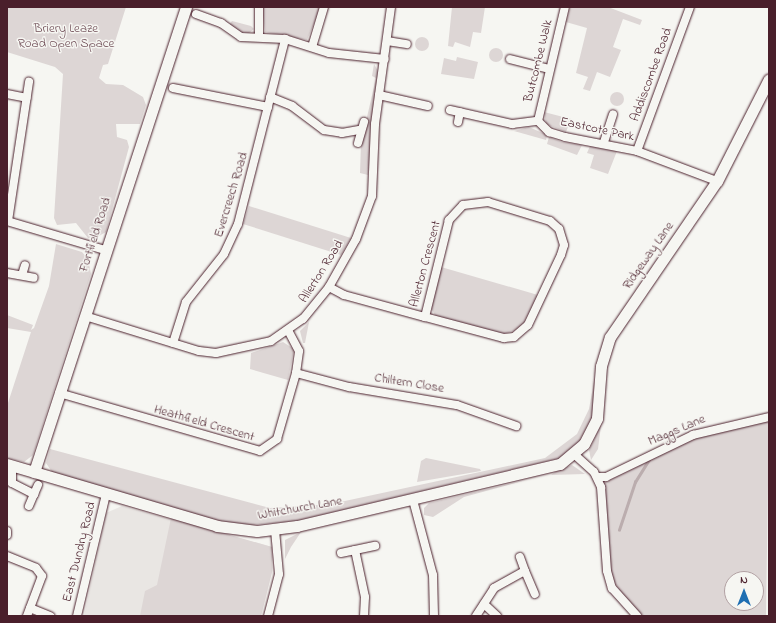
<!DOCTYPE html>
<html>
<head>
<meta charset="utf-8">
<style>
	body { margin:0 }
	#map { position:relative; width:776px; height:623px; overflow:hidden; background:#f6f6f2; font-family:"Indie Flower",sans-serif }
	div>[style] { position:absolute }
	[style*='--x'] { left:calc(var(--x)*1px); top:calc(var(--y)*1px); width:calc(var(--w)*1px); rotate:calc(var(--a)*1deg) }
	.built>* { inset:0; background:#e9e6e3 }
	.green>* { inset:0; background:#ddd6d5 }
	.round { border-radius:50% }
	.stream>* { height:2.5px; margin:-1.25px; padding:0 1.25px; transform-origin:1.25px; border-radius:1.25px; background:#bbadae }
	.roads { filter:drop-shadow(0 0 1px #4a1f2b) drop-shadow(0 0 1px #4a1f2b) }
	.minor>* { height:8px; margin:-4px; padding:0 4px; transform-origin:4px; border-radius:4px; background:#f6f6f2 }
	.tertiary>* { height:11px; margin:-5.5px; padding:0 5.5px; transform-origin:5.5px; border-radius:5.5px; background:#f6f6f2 }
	span { translate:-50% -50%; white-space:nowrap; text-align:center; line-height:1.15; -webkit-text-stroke:3px #f6f6f2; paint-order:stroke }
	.park-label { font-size:13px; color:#6f4d56 }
	.street-label { font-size:13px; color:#4a1f2b }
	.frame { position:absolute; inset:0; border:8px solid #4a1f2b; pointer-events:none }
	.north { position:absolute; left:724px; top:571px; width:40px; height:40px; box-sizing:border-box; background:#f6f6f2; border:1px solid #b1a0a2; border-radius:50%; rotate:0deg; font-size:11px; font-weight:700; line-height:16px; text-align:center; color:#4a1f2b }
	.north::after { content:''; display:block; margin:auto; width:14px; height:18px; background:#1f6fb2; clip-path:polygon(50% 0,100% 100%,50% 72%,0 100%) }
</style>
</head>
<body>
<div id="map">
	<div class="built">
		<i style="clip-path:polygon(122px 506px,272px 547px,272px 572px,261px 616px,84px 616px,106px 513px)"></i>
	</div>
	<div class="green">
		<i style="clip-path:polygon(7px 7px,126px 7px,108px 64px,103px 65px,99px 78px,106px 84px,123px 85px,143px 97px,146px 105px,140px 124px,116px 124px,117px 137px,127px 140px,129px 147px,106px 232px,97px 237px,88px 238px,76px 223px,57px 225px,54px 218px,63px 74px,55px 67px,7px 52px)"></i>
		<i style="clip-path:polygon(262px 7px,321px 7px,307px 40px,265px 32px)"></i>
		<i style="clip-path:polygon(452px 7px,485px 7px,481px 33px,473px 32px,470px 47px,455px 42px,453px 47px,448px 46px)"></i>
		<i style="clip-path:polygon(570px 7px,608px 7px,642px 20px,640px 25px,623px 19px,613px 47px,621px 50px,610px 77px,597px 72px,590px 91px,583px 89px,588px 77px,576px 73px,587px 28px,566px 22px)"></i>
		<i style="clip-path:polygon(232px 21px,251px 26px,254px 29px,249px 33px,240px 32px,229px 25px)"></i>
		<i class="round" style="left:415px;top:37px;width:14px;height:14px"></i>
		<i class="round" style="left:489px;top:48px;width:14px;height:14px"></i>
		<i style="clip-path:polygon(457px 57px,478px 62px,474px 79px,441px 74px,444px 58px,456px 61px)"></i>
		<i style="clip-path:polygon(374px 64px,379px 73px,368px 175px,360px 173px,361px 143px,376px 78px,372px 76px)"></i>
		<i class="round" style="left:610px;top:92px;width:14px;height:14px"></i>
		<i style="clip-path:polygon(544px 112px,571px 119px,566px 132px,546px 124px)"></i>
		<i style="clip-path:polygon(529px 127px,547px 135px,546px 140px,514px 131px)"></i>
		<i style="clip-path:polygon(549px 137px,562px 142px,582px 145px,577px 155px,547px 144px)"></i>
		<i style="clip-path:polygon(590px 146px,617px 151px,608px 174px,590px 168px,594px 155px,587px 153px)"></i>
		<i style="clip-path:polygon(249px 206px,351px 238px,341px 255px,243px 224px)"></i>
		<i style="clip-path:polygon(56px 244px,82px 252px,88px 259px,91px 274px,33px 455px,24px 462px,7px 458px,7px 406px,31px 332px,7px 328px,7px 315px,33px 325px,31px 330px,34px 328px,49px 286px)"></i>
		<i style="clip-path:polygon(441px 267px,538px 295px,521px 329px,503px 334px,436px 317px,431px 308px)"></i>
		<i style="clip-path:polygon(309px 322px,305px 343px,303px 343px,300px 331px)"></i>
		<i style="clip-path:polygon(283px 342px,294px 349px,288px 380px,250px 369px,251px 353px)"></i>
		<i style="clip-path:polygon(595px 376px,593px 415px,580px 440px,560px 458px,296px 521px,252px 525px,216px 521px,52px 472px,46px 463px,50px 449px,270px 508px,331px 504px,545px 458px,577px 434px,589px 409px)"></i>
		<i style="clip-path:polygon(evenodd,769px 419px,766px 616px,642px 616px,627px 602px,610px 575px,604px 483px,702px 434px,769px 419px,732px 579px,756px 579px,756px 603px,732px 603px,732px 579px)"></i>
		<i style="clip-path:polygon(601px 425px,598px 449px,591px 460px,589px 450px)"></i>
		<i style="clip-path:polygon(426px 458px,480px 469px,481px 471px,417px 482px,421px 461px)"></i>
		<i style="clip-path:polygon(572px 465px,585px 474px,551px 475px,555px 472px)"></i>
		<i style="clip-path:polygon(526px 480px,464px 497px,433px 517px,424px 515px,424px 508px,429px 503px)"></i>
		<i style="clip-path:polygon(171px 518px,272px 547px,272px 572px,261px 616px,140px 616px,145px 591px,157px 585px)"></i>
		<i style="clip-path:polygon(301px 532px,291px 547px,285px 559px,285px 540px)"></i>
	</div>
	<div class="stream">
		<i style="--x:619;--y:530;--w:51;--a:-71.6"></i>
		<i style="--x:635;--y:482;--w:26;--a:-58"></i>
	</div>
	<div class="roads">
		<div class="minor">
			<i style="--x:196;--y:14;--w:27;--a:20"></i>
			<i style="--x:221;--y:23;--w:24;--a:35"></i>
			<i style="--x:241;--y:37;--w:44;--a:2.6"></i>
			<i style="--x:285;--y:39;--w:46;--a:17.7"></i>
			<i style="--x:329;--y:53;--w:56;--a:6.1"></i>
			<i style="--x:259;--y:37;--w:30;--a:-90"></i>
			<i style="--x:387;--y:41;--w:20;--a:9"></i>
			<i style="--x:312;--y:47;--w:42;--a:-73.3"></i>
			<i style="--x:510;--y:59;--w:40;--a:14.4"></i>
			<i style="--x:173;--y:88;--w:97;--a:11.3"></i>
			<i style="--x:7;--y:94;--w:20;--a:11"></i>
			<i style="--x:379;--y:95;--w:50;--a:12.7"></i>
			<i style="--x:270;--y:97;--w:24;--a:22"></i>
			<i style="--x:292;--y:106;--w:40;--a:37"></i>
			<i style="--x:324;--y:130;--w:18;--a:9"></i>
			<i style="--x:342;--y:133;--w:17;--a:-10"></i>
			<i style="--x:450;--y:110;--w:64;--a:12.7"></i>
			<i style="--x:512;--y:124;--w:26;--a:-7"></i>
			<i style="--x:538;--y:121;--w:16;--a:45"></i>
			<i style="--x:549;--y:132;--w:17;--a:17"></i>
			<i style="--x:565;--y:137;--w:73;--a:11"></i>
			<i style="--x:637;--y:151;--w:85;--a:20.6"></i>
			<i style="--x:538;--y:121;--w:117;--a:-76.7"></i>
			<i style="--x:458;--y:122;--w:10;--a:-79"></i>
			<i style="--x:604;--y:142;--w:29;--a:-72"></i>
			<i style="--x:358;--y:143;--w:22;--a:-74"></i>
			<i style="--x:637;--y:151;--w:153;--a:-69.8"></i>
			<i style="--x:7;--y:221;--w:102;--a:16.5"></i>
			<i style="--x:8;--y:221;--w:141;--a:-81.4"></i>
			<i style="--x:7;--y:273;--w:27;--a:10"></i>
			<i style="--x:22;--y:275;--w:10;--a:-73"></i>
			<i style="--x:329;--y:287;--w:17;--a:28"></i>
			<i style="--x:344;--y:295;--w:84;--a:15.2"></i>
			<i style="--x:425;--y:317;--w:82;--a:14.9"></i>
			<i style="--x:504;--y:338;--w:10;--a:-6"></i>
			<i style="--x:514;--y:337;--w:18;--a:-41"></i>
			<i style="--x:528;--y:325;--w:77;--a:-64.8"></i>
			<i style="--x:561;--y:255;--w:10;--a:-73"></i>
			<i style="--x:564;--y:245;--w:17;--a:-107"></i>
			<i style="--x:559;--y:229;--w:12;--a:-138"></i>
			<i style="--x:550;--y:221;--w:65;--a:-163"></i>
			<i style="--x:488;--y:202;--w:25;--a:173"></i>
			<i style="--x:463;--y:205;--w:21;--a:133"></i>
			<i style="--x:449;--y:220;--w:100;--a:103.9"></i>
			<i style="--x:85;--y:316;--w:119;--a:17.1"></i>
			<i style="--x:199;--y:351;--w:17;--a:7"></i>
			<i style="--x:216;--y:353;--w:56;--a:-12.3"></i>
			<i style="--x:271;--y:341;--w:39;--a:-35"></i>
			<i style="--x:303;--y:319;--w:41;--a:-50.9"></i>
			<i style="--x:329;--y:287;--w:55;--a:-60.6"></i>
			<i style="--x:356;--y:239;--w:46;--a:-69.6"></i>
			<i style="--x:372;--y:196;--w:72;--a:-87.6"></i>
			<i style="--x:375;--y:124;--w:118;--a:-82.2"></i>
			<i style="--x:173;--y:343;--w:43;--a:-72.4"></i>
			<i style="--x:186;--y:302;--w:61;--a:-51.6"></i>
			<i style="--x:224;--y:254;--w:33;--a:-65"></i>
			<i style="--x:238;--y:224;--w:191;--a:-75.7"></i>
			<i style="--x:296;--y:373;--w:55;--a:14.8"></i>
			<i style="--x:349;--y:387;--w:109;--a:9.5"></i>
			<i style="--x:457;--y:405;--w:63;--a:19.6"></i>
			<i style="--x:59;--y:393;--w:209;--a:16.1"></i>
			<i style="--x:260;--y:451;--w:21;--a:-35"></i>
			<i style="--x:277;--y:439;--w:69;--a:-73.9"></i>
			<i style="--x:296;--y:373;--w:22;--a:-82"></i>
			<i style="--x:299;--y:351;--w:21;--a:-118"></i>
			<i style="--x:575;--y:455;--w:25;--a:42"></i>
			<i style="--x:594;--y:472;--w:17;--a:65"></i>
			<i style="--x:601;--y:487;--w:84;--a:85.9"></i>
			<i style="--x:607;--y:571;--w:18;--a:74"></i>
			<i style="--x:612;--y:588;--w:38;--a:48"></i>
			<i style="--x:12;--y:466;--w:17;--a:90"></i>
			<i style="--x:12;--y:483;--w:25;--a:27"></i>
			<i style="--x:34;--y:494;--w:13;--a:113"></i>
			<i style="--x:598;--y:477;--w:8;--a:0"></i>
			<i style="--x:606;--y:477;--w:97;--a:-25.8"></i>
			<i style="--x:693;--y:435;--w:78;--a:-13.3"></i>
			<i style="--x:34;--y:494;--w:10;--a:-66"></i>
			<i style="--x:413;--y:500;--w:78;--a:75.1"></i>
			<i style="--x:433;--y:575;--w:41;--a:88.6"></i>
			<i style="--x:7;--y:531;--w:4;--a:90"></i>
			<i style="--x:355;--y:550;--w:48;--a:78"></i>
			<i style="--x:365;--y:597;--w:19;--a:93"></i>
			<i style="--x:341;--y:553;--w:35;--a:-12"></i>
			<i style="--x:7;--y:556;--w:31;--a:22"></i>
			<i style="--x:36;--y:568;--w:10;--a:53"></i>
			<i style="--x:42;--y:576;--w:43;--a:110.6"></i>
			<i style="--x:525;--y:571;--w:25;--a:67"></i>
			<i style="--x:484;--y:604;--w:18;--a:43"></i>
			<i style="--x:30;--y:608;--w:22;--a:22"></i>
			<i style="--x:77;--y:616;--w:125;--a:-76.6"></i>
			<i style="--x:268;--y:616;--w:43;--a:-75.3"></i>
			<i style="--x:279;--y:574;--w:44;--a:-95.2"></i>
			<i style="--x:476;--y:616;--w:33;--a:-57"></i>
			<i style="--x:494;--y:588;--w:35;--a:-29"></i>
			<i style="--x:525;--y:571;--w:15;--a:-110"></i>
		</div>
		<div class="tertiary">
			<i style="--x:7;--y:464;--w:219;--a:16.4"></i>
			<i style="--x:217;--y:526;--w:40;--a:7.1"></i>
			<i style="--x:257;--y:531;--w:40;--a:-7.1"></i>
			<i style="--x:297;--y:526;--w:270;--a:-13.3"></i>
			<i style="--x:560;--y:464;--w:31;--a:-40"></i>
			<i style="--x:584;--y:444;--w:29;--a:-63"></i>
			<i style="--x:597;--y:418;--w:52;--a:-85.6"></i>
			<i style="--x:601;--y:366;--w:30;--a:-73"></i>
			<i style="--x:610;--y:337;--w:189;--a:-55.6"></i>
			<i style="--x:717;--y:181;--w:114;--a:-63"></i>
			<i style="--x:34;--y:472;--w:489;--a:-71.9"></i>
		</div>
	</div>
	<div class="park-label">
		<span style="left:66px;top:37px">Briery Leaze<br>Road Open Space</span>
	</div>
	<div class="street-label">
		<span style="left:539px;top:61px;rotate:-76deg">Butcombe Walk</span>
		<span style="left:652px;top:75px;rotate:-70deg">Addiscombe Road</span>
		<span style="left:597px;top:130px;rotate:12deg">Eastcote Park</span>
		<span style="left:232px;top:195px;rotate:-73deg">Evercreech Road</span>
		<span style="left:96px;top:235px;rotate:-72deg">Fortfield Road</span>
		<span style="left:649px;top:256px;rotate:-55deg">Ridgeway Lane</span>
		<span style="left:426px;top:264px;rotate:-75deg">Allerton Crescent</span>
		<span style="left:322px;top:272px;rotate:-58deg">Allerton Road</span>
		<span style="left:409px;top:384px;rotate:9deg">Chiltern Close</span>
		<span style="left:204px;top:424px;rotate:16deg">Heathfield Crescent</span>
		<span style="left:677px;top:431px;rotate:-23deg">Maggs Lane</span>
		<span style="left:300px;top:509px;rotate:-10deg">Whitchurch Lane</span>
		<span style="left:80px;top:552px;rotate:-76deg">East Dundry Road</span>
	</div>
	<div class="frame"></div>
	<div class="north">N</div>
</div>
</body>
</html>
